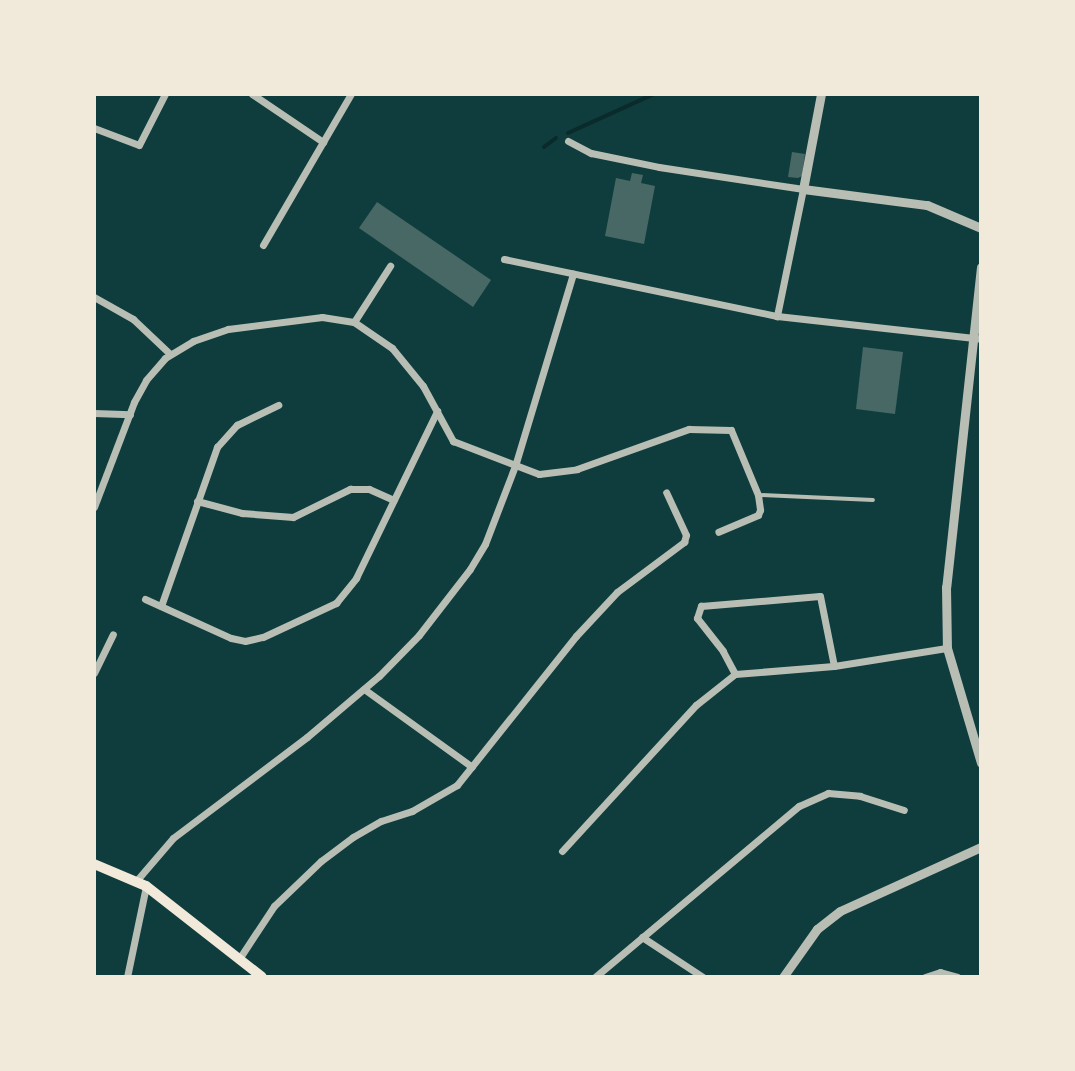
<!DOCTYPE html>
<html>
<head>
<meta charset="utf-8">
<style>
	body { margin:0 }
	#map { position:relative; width:1075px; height:1071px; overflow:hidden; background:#0f3d3e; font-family:"PT Sans Narrow",sans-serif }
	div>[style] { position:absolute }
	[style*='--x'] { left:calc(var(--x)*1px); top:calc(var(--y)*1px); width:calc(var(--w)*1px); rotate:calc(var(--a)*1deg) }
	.stream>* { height:4px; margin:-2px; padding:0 2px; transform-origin:2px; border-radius:2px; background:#0a2a2b }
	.building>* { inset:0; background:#486865 }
	.service>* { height:4px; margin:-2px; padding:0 2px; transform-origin:2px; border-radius:2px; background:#b8beb3 }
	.minor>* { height:7px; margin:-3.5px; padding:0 3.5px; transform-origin:3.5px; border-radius:3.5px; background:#b8beb3 }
	.tertiary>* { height:9px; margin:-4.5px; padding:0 4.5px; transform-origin:4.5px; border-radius:4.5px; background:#b8beb3 }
	.secondary>* { height:10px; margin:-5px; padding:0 5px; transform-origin:5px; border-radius:5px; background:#f1e9da }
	span { translate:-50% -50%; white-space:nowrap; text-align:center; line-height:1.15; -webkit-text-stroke:6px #f1e9da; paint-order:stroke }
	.frame { position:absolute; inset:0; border:96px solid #f1e9da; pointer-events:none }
</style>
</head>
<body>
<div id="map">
	<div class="stream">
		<i style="--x:568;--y:133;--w:94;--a:-24.4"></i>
		<i style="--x:544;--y:147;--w:15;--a:-37"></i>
	</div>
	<div class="building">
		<i style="clip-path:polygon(792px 152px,805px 154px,802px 176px,798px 178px,788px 177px)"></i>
		<i style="clip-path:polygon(632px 173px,643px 175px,641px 183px,655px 186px,644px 244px,605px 236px,616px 178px,630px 181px)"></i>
		<i style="clip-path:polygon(377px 202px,491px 280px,473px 307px,359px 228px)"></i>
		<i style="clip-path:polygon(863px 347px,903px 352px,895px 414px,856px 409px)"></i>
	</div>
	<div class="service">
		<i style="--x:760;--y:495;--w:113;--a:2.5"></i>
	</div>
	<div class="minor">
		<i style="--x:252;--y:94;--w:86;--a:34.1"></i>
		<i style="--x:94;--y:128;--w:48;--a:20.7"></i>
		<i style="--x:139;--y:145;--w:57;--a:-63"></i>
		<i style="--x:568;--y:141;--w:26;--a:28"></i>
		<i style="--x:591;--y:153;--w:69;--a:11.6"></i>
		<i style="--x:659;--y:167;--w:146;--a:8.7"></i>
		<i style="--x:803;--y:189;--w:130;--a:101.6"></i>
		<i style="--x:263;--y:245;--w:175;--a:-59.8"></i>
		<i style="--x:504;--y:259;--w:279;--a:11.8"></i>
		<i style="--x:777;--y:316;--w:205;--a:6.4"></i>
		<i style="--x:94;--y:297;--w:45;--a:29.4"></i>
		<i style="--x:133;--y:319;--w:51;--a:43.4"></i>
		<i style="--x:354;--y:322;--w:67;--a:-57.3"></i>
		<i style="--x:94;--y:413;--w:36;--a:2"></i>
		<i style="--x:197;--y:501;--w:47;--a:14.9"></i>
		<i style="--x:242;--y:513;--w:51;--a:4.5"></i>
		<i style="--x:293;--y:517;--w:64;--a:-26.2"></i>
		<i style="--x:350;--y:489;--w:19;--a:0"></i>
		<i style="--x:369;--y:489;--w:27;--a:24"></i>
		<i style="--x:94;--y:507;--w:112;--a:-69.1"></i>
		<i style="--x:134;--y:402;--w:25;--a:-61"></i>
		<i style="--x:146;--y:380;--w:29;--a:-49"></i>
		<i style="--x:165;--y:358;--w:33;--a:-31"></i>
		<i style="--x:193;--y:341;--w:37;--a:-19"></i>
		<i style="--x:228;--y:329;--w:95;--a:-7.3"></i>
		<i style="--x:322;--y:317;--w:32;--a:9"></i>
		<i style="--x:354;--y:322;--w:46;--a:34.4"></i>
		<i style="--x:392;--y:348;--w:49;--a:50.8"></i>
		<i style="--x:423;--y:386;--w:63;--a:61.4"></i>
		<i style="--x:453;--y:441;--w:92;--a:21"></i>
		<i style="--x:539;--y:474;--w:38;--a:-7"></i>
		<i style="--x:577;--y:469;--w:119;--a:-19.7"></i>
		<i style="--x:689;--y:429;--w:42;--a:1.4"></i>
		<i style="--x:731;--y:430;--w:70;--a:67.4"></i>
		<i style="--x:758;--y:495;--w:15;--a:82"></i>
		<i style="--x:760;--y:510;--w:5;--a:112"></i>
		<i style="--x:758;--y:515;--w:43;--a:157"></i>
		<i style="--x:145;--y:599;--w:94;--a:24.4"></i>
		<i style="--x:231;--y:638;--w:14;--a:12"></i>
		<i style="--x:245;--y:641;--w:18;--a:-13"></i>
		<i style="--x:263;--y:637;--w:81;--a:-25"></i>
		<i style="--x:336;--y:603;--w:32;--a:-51"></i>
		<i style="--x:356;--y:578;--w:186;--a:-64.1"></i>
		<i style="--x:161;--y:606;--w:169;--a:-70.6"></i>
		<i style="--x:217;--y:447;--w:30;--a:-48"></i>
		<i style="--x:237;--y:425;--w:46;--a:-26"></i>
		<i style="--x:94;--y:673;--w:43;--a:-64"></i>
		<i style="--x:735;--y:674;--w:26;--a:-118"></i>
		<i style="--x:723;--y:651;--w:42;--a:-128.2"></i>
		<i style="--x:697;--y:618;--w:13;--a:-72"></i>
		<i style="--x:701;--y:606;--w:119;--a:-4.8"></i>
		<i style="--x:820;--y:596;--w:71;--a:78.7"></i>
		<i style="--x:364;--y:689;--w:133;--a:35.8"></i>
		<i style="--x:562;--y:851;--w:198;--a:-47.5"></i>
		<i style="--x:696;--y:705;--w:50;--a:-38.5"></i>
		<i style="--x:735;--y:674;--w:99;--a:-4.6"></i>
		<i style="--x:834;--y:666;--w:114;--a:-9.1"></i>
		<i style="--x:137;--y:880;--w:55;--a:-49.4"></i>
		<i style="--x:173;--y:838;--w:168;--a:-37"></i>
		<i style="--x:307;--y:737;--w:94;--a:-40.3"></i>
		<i style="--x:379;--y:676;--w:57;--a:-45.7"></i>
		<i style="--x:419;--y:635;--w:83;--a:-52.3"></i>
		<i style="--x:470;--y:569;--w:29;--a:-59"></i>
		<i style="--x:485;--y:544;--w:84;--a:-69"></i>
		<i style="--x:515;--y:466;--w:201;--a:-73.2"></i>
		<i style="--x:642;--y:937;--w:73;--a:33.3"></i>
		<i style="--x:239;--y:959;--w:64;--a:-56.6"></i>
		<i style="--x:274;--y:906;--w:65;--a:-43.8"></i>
		<i style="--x:321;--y:861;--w:40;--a:-37"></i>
		<i style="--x:353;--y:837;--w:32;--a:-30"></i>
		<i style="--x:381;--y:821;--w:33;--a:-18"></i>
		<i style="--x:412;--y:811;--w:52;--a:-30"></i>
		<i style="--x:457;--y:785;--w:191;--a:-51.4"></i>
		<i style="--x:576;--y:636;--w:60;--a:-47"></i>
		<i style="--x:617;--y:592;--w:84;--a:-36.7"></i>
		<i style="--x:684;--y:542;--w:7;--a:-74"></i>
		<i style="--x:686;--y:535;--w:47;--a:-114.9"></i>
		<i style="--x:127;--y:977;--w:93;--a:-78.2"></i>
		<i style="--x:595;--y:977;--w:266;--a:-40"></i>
		<i style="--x:799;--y:806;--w:32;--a:-24"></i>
		<i style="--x:828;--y:793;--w:32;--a:5"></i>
		<i style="--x:860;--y:796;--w:46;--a:17.7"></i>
		<i style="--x:925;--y:977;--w:16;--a:-18"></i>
		<i style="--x:940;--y:972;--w:18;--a:16"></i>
	</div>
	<div class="tertiary">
		<i style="--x:821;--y:94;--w:97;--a:100.7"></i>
		<i style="--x:803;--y:189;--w:125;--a:7.4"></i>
		<i style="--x:927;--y:205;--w:59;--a:23.1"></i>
		<i style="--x:981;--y:267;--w:322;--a:96.2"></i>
		<i style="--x:946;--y:587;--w:61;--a:89.1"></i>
		<i style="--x:947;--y:648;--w:120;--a:73.5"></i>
		<i style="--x:783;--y:977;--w:59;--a:-54.7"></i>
		<i style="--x:817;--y:929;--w:29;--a:-38"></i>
		<i style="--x:840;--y:911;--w:155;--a:-24.4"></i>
	</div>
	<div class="secondary">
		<i style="--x:94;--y:864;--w:56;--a:22.9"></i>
		<i style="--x:146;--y:886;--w:147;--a:38.1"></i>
	</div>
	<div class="frame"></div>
</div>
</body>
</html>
